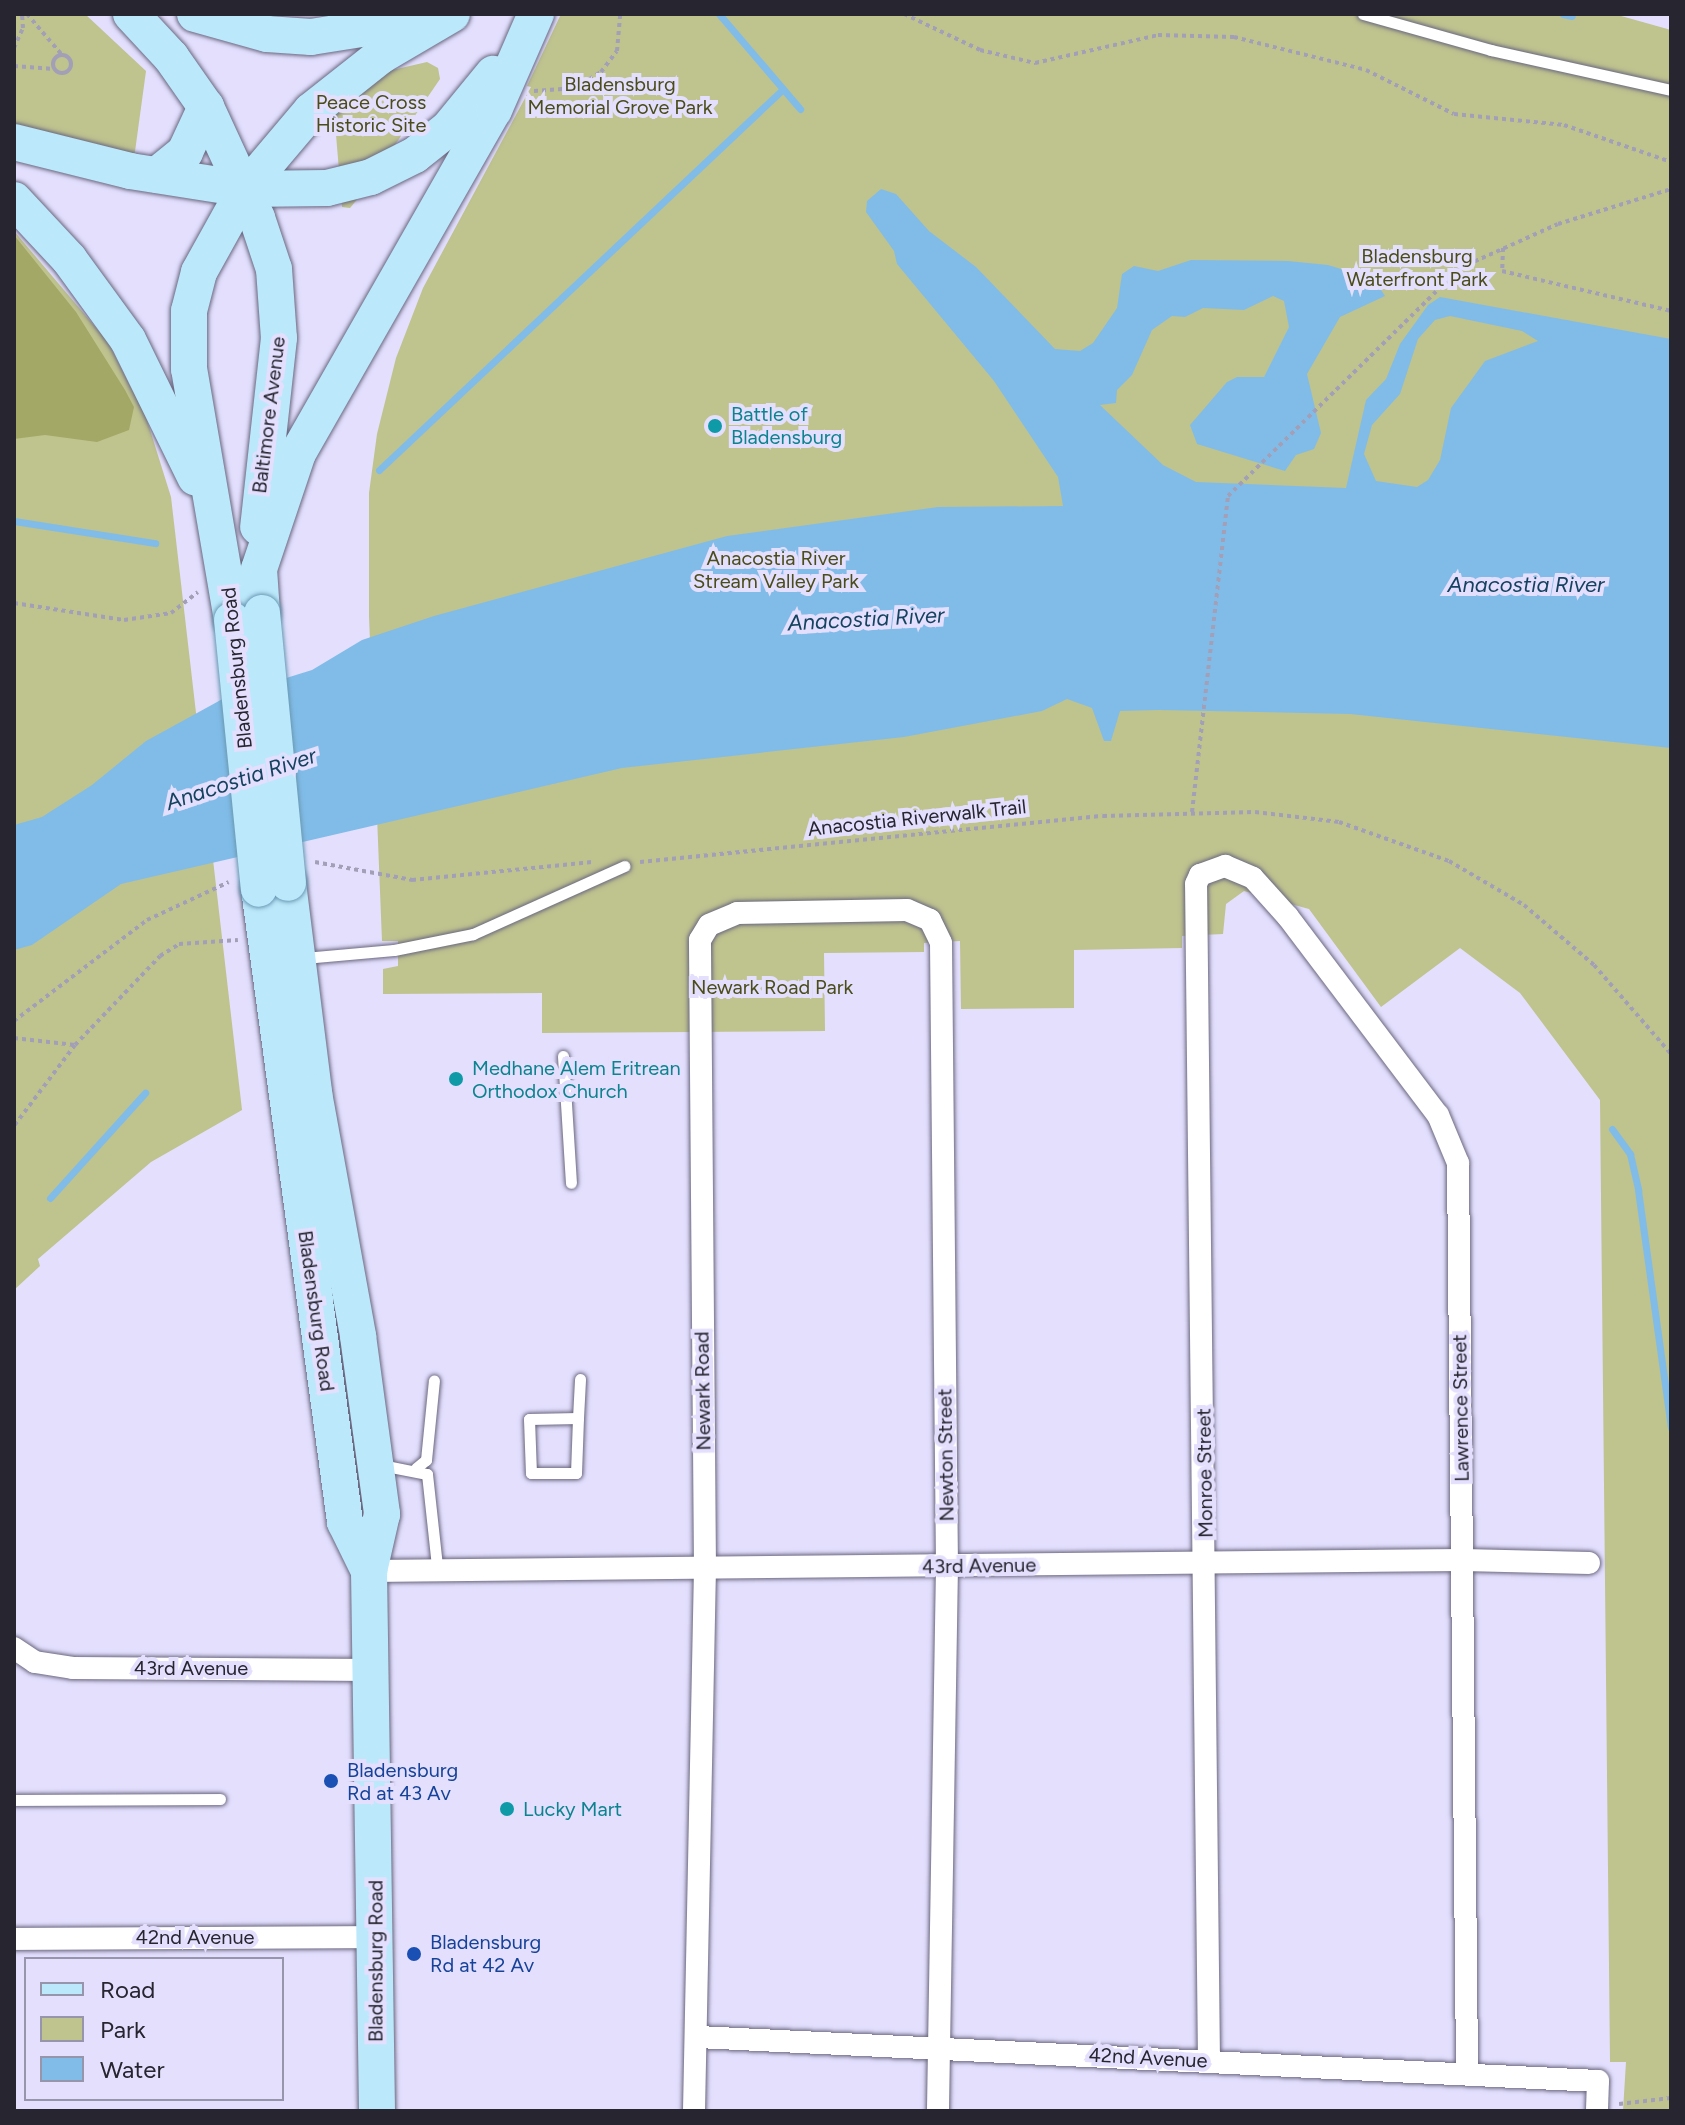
<!DOCTYPE html>
<html>
<head>
<meta charset="utf-8">
<style>
	body { margin:0 }
	#map { position:relative; width:1685px; height:2125px; overflow:hidden; background:#e3dffd; font-family:Figtree,sans-serif }
	div>[style] { position:absolute }
	[style*='--x'] { left:calc(var(--x)*1px); top:calc(var(--y)*1px); width:calc(var(--w)*1px); rotate:calc(var(--a)*1deg) }
	.green>* { inset:0; background:#bfc38e }
	.forest>* { inset:0; background:#a3a866 }
	.water>* { inset:0; background:#81bce8 }
	.stream>* { height:7px; margin:-3.5px; padding:0 3.5px; transform-origin:3.5px; border-radius:3.5px; background:#81bce8 }
	.path>* { height:4px; margin-top:-2px; transform-origin:0; background:repeating-linear-gradient(90deg,#a29fb7 0 4px,transparent 0 8px) }
	.path>.ring { margin:-2px; padding:0; box-sizing:content-box; background:none; border:4px solid #a29fb7; border-radius:50% }
	.roads { filter:drop-shadow(0 0 2px #6a6780) drop-shadow(0 0 2px #6a6780) }
	.lane>* { height:11px; margin:-5.5px; padding:0 5.5px; transform-origin:5.5px; border-radius:5.5px; background:#fff }
	.street>* { height:22px; margin:-11px; padding:0 11px; transform-origin:11px; border-radius:11px; background:#fff }
	.primary>* { height:36px; margin:-18px; padding:0 18px; transform-origin:18px; border-radius:18px; background:#bce8fb }
	.bridges { filter:drop-shadow(0 0 2px #6a99b3) drop-shadow(0 0 2px #6a99b3) }
	.primary-bridge>* { height:36px; margin:-18px; padding:0 18px; transform-origin:18px; border-radius:18px; background:#bce8fb }
	.dots>* { width:22px; height:22px; translate:-50% -50%; box-sizing:border-box; border:4px solid #e3dffd; border-radius:50% }
	span { translate:-50% -50%; white-space:nowrap; text-align:center; line-height:1.15; -webkit-text-stroke:8px #e3dffd; paint-order:stroke }
	.park-label { font-size:20px; color:#4a4c1a }
	.culture-label { font-size:20px; color:#0d838f }
	.left { translate:0 -50%; text-align:left }
	.street-label { font-size:20px; color:#262530 }
	.transit-label { font-size:20px; color:#164399 }
	.water-label { font-size:22px; color:#14425f; font-style:italic }
	.frame { position:absolute; inset:0; border:16px solid #262530; pointer-events:none }
	.legend { position:absolute; left:24px; top:1957px; width:260px; height:144px; box-sizing:border-box; background:#e3dffd; border:2px solid #9795ab; margin:0; padding:10px 14px; list-style:none; font-size:24px; color:#262530 }
	.legend li { display:flex; align-items:center; gap:16px; height:40px }
	.legend b { width:40px; border:2px solid #9795ab }
</style>
</head>
<body>
<div id="map">
	<div class="green">
		<i style="clip-path:polygon(14px 14px,85px 14px,146px 71px,133px 166px,14px 134px)"></i>
		<i style="clip-path:polygon(561px 14px,1614px 14px,1671px 30px,1671px 2111px,1623px 2111px,1626px 2062px,1610px 2062px,1600px 1100px,1520px 993px,1460px 948px,1381px 1007px,1309px 909px,1244px 891px,1226px 904px,1223px 934px,1182px 936px,1182px 948px,1074px 950px,1074px 1008px,961px 1009px,960px 941px,924px 943px,924px 952px,824px 953px,825px 1031px,542px 1033px,542px 993px,383px 994px,383px 969px,398px 966px,398px 941px,382px 941px,369px 616px,369px 493px,377px 434px,396px 358px,423px 288px,531px 87px,527px 86px)"></i>
		<i style="clip-path:polygon(427px 62px,438px 68px,440px 79px,360px 196px,350px 208px,342px 207px,333px 98px,345px 81px)"></i>
		<i style="clip-path:polygon(14px 231px,108px 342px,146px 417px,171px 497px,242px 1110px,151px 1162px,38px 1259px,40px 1266px,14px 1290px)"></i>
	</div>
	<div class="forest">
		<i style="clip-path:polygon(14px 235px,76px 312px,125px 390px,134px 407px,129px 430px,97px 442px,45px 435px,14px 439px)"></i>
	</div>
	<div class="water">
		<i style="clip-path:polygon(evenodd,881px 189px,896px 194px,929px 231px,976px 267px,1055px 349px,1080px 351px,1093px 343px,1117px 308px,1122px 274px,1134px 266px,1158px 271px,1191px 260px,1288px 261px,1328px 265px,1374px 279px,1385px 296px,1340px 317px,1307px 374px,1321px 433px,1314px 449px,1296px 455px,1285px 471px,1197px 444px,1190px 425px,1227px 382px,1237px 377px,1264px 377px,1289px 327px,1284px 301px,1273px 296px,1244px 310px,1203px 308px,1185px 317px,1172px 316px,1152px 330px,1132px 375px,1117px 390px,1116px 403px,1100px 405px,1163px 465px,1196px 482px,1346px 488px,1366px 400px,1386px 379px,1400px 344px,1428px 305px,1440px 297px,1671px 339px,1671px 748px,1350px 714px,1159px 710px,1120px 711px,1111px 741px,1104px 741px,1092px 708px,1067px 699px,1042px 711px,904px 737px,622px 768px,121px 884px,32px 945px,14px 950px,14px 825px,42px 817px,92px 785px,146px 741px,228px 696px,312px 670px,362px 640px,434px 616px,727px 536px,938px 507px,1063px 506px,1058px 477px,994px 381px,897px 264px,894px 251px,866px 212px,867px 201px,881px 189px,1450px 316px,1522px 331px,1538px 341px,1485px 361px,1451px 408px,1440px 460px,1428px 480px,1417px 487px,1376px 481px,1364px 454px,1372px 425px,1400px 394px,1418px 339px,1435px 320px,1450px 316px)"></i>
	</div>
	<div class="stream">
		<i style="--x:719;--y:14;--w:125;--a:49.5"></i>
		<i style="--x:1563;--y:14;--w:9;--a:13"></i>
		<i style="--x:379;--y:470;--w:555;--a:-43.32"></i>
		<i style="--x:14;--y:521;--w:143;--a:8.9"></i>
		<i style="--x:1612;--y:1129;--w:31;--a:54"></i>
		<i style="--x:1630;--y:1154;--w:37;--a:77"></i>
		<i style="--x:1638;--y:1190;--w:240;--a:82.1"></i>
		<i style="--x:50;--y:1198;--w:142;--a:-47.9"></i>
	</div>
	<div class="path">
		<i style="--x:27;--y:14;--w:54;--a:49.5"></i>
		<i style="--x:904;--y:14;--w:84;--a:25.3"></i>
		<i style="--x:980;--y:50;--w:57;--a:13.3"></i>
		<i style="--x:1035;--y:63;--w:126;--a:-12.8"></i>
		<i style="--x:1158;--y:35;--w:76;--a:1.5"></i>
		<i style="--x:1234;--y:37;--w:136;--a:14"></i>
		<i style="--x:1366;--y:70;--w:98;--a:26.6"></i>
		<i style="--x:1454;--y:114;--w:111;--a:5.7"></i>
		<i style="--x:1564;--y:125;--w:113;--a:19.1"></i>
		<i style="--x:14;--y:48;--w:22;--a:-66"></i>
		<i style="--x:23;--y:28;--w:14;--a:-94"></i>
		<i class="ring" style="left:53px;top:55px;width:14px;height:14px"></i>
		<i style="--x:14;--y:66;--w:40;--a:4.3"></i>
		<i style="--x:534;--y:91;--w:42;--a:-4.1"></i>
		<i style="--x:576;--y:88;--w:30;--a:-33"></i>
		<i style="--x:601;--y:72;--w:26;--a:-53"></i>
		<i style="--x:617;--y:51;--w:37;--a:-85"></i>
		<i style="--x:1503;--y:248;--w:23;--a:92"></i>
		<i style="--x:1502;--y:271;--w:174;--a:13.3"></i>
		<i style="--x:14;--y:603;--w:111;--a:8.8"></i>
		<i style="--x:124;--y:620;--w:48;--a:-8.5"></i>
		<i style="--x:171;--y:613;--w:34;--a:-38"></i>
		<i style="--x:1192;--y:812;--w:318;--a:-83.5"></i>
		<i style="--x:1228;--y:496;--w:325;--a:-44.5"></i>
		<i style="--x:1460;--y:268;--w:107;--a:-24.2"></i>
		<i style="--x:1558;--y:224;--w:118;--a:-17.2"></i>
		<i style="--x:315;--y:862;--w:99;--a:10.5"></i>
		<i style="--x:412;--y:880;--w:181;--a:-5.7"></i>
		<i style="--x:640;--y:862;--w:465;--a:-5.7"></i>
		<i style="--x:1103;--y:816;--w:152;--a:-1.5"></i>
		<i style="--x:1255;--y:812;--w:85;--a:6.8"></i>
		<i style="--x:1339;--y:822;--w:117;--a:19.5"></i>
		<i style="--x:1449;--y:861;--w:87;--a:30.4"></i>
		<i style="--x:1524;--y:905;--w:92;--a:40.6"></i>
		<i style="--x:1594;--y:965;--w:118;--a:49.1"></i>
		<i style="--x:14;--y:1021;--w:167;--a:-37.2"></i>
		<i style="--x:147;--y:920;--w:90;--a:-24.9"></i>
		<i style="--x:14;--y:1038;--w:61;--a:6.5"></i>
		<i style="--x:75;--y:1045;--w:101;--a:127"></i>
		<i style="--x:75;--y:1045;--w:123;--a:-46.3"></i>
		<i style="--x:160;--y:956;--w:22;--a:-32"></i>
		<i style="--x:179;--y:944;--w:59;--a:-3.9"></i>
		<i style="--x:1619;--y:2104;--w:52;--a:-6.6"></i>
	</div>
	<div class="roads">
		<div class="lane">
			<i style="--x:1363;--y:14;--w:133;--a:15.7"></i>
			<i style="--x:1491;--y:50;--w:184;--a:12.5"></i>
			<i style="--x:304;--y:958;--w:90;--a:-5.1"></i>
			<i style="--x:394;--y:950;--w:81;--a:-11.4"></i>
			<i style="--x:473;--y:934;--w:166;--a:-24.2"></i>
			<i style="--x:563;--y:1056;--w:127;--a:86.4"></i>
			<i style="--x:578;--y:1418;--w:49;--a:178.8"></i>
			<i style="--x:529;--y:1419;--w:54;--a:87.9"></i>
			<i style="--x:531;--y:1473;--w:45;--a:0"></i>
			<i style="--x:576;--y:1473;--w:55;--a:-87.9"></i>
			<i style="--x:578;--y:1418;--w:39;--a:-87"></i>
			<i style="--x:381;--y:1465;--w:47;--a:11.1"></i>
			<i style="--x:427;--y:1474;--w:93;--a:83.8"></i>
			<i style="--x:416;--y:1468;--w:13;--a:-39"></i>
			<i style="--x:426;--y:1460;--w:80;--a:-84.3"></i>
			<i style="--x:14;--y:1800;--w:206;--a:-0.3"></i>
		</div>
		<div class="street">
			<i style="--x:369;--y:1571;--w:1094;--a:-0.58"></i>
			<i style="--x:1463;--y:1560;--w:126;--a:1.4"></i>
			<i style="--x:14;--y:1648;--w:25;--a:34"></i>
			<i style="--x:35;--y:1662;--w:38;--a:9"></i>
			<i style="--x:73;--y:1668;--w:300;--a:0.4"></i>
			<i style="--x:14;--y:1939;--w:362;--a:-0.3"></i>
			<i style="--x:698;--y:2037;--w:901;--a:2.8"></i>
			<i style="--x:1598;--y:2081;--w:30;--a:92"></i>
			<i style="--x:1209;--y:2062;--w:1178;--a:-90.63"></i>
			<i style="--x:1196;--y:884;--w:10;--a:-66"></i>
			<i style="--x:1200;--y:875;--w:27;--a:-20"></i>
			<i style="--x:1225;--y:866;--w:30;--a:23"></i>
			<i style="--x:1253;--y:878;--w:52;--a:48.1"></i>
			<i style="--x:1288;--y:917;--w:248;--a:52.9"></i>
			<i style="--x:1438;--y:1115;--w:52;--a:67.4"></i>
			<i style="--x:1458;--y:1163;--w:910;--a:89.43"></i>
			<i style="--x:694;--y:2111;--w:542;--a:-88.84"></i>
			<i style="--x:705;--y:1569;--w:629;--a:-90.46"></i>
			<i style="--x:700;--y:940;--w:17;--a:-59"></i>
			<i style="--x:709;--y:925;--w:30;--a:-23"></i>
			<i style="--x:737;--y:913;--w:170;--a:-1"></i>
			<i style="--x:907;--y:910;--w:25;--a:23"></i>
			<i style="--x:930;--y:920;--w:25;--a:64"></i>
			<i style="--x:941;--y:943;--w:623;--a:89.45"></i>
			<i style="--x:947;--y:1566;--w:545;--a:90.95"></i>
		</div>
		<div class="primary">
			<i style="--x:131;--y:14;--w:59;--a:47.1"></i>
			<i style="--x:171;--y:57;--w:61;--a:55"></i>
			<i style="--x:206;--y:107;--w:122;--a:65.3"></i>
			<i style="--x:257;--y:218;--w:54;--a:71.6"></i>
			<i style="--x:274;--y:269;--w:69;--a:85.9"></i>
			<i style="--x:279;--y:338;--w:190;--a:96.3"></i>
			<i style="--x:195;--y:14;--w:75;--a:15.5"></i>
			<i style="--x:267;--y:34;--w:44;--a:3.9"></i>
			<i style="--x:311;--y:37;--w:115;--a:-9"></i>
			<i style="--x:14;--y:142;--w:120;--a:14"></i>
			<i style="--x:130;--y:171;--w:116;--a:8.9"></i>
			<i style="--x:245;--y:189;--w:82;--a:-0.7"></i>
			<i style="--x:327;--y:188;--w:45;--a:-14"></i>
			<i style="--x:371;--y:177;--w:49;--a:-26.6"></i>
			<i style="--x:415;--y:155;--w:43;--a:-38.5"></i>
			<i style="--x:449;--y:128;--w:70;--a:-50.8"></i>
			<i style="--x:157;--y:175;--w:36;--a:-39"></i>
			<i style="--x:185;--y:152;--w:50;--a:-65"></i>
			<i style="--x:14;--y:200;--w:81;--a:47"></i>
			<i style="--x:69;--y:259;--w:100;--a:53.9"></i>
			<i style="--x:128;--y:340;--w:153;--a:63.9"></i>
			<i style="--x:262;--y:613;--w:44;--a:-93.9"></i>
			<i style="--x:259;--y:569;--w:122;--a:-71.4"></i>
			<i style="--x:298;--y:453;--w:395;--a:-60.3"></i>
			<i style="--x:494;--y:110;--w:105;--a:-66.4"></i>
			<i style="--x:232;--y:620;--w:255;--a:-99.7"></i>
			<i style="--x:189;--y:369;--w:58;--a:-90"></i>
			<i style="--x:189;--y:311;--w:40;--a:-75.6"></i>
			<i style="--x:199;--y:272;--w:95;--a:-61"></i>
			<i style="--x:245;--y:189;--w:102;--a:-49.8"></i>
			<i style="--x:311;--y:111;--w:90;--a:-38.3"></i>
			<i style="--x:382;--y:55;--w:81;--a:-30.4"></i>
			<i style="--x:288;--y:883;--w:212;--a:82.9"></i>
			<i style="--x:314;--y:1093;--w:247;--a:79.7"></i>
			<i style="--x:358;--y:1336;--w:180;--a:82.3"></i>
			<i style="--x:382;--y:1514;--w:58;--a:102.8"></i>
			<i style="--x:369;--y:1571;--w:540;--a:89.15"></i>
			<i style="--x:259;--y:889;--w:639;--a:82.26"></i>
			<i style="--x:345;--y:1522;--w:55;--a:63.9"></i>
		</div>
	</div>
	<div class="bridges">
		<div class="primary-bridge">
			<i style="--x:262;--y:613;--w:271;--a:84.5"></i>
			<i style="--x:232;--y:620;--w:270;--a:84.3"></i>
		</div>
	</div>
	<div class="dots">
		<i style="left:715px;top:426px;background:#0f9aa8"></i>
		<i style="left:456px;top:1079px;background:#0f9aa8"></i>
		<i style="left:331px;top:1781px;background:#1a4fb4"></i>
		<i style="left:507px;top:1809px;background:#0f9aa8"></i>
		<i style="left:414px;top:1954px;background:#1a4fb4"></i>
	</div>
	<div class="park-label">
		<span style="left:620px;top:96px">Bladensburg<br>Memorial Grove Park</span>
		<span style="left:371px;top:114px">Peace Cross<br>Historic Site</span>
		<span style="left:1417px;top:268px">Bladensburg<br>Waterfront Park</span>
		<span style="left:776px;top:570px">Anacostia River<br>Stream Valley Park</span>
		<span style="left:772px;top:987px">Newark Road Park</span>
	</div>
	<div class="culture-label">
		<span class="left" style="left:731px;top:426px">Battle of<br>Bladensburg</span>
		<span class="left" style="left:472px;top:1080px">Medhane Alem Eritrean<br>Orthodox Church</span>
		<span class="left" style="left:523px;top:1809px">Lucky Mart</span>
	</div>
	<div class="street-label">
		<span style="left:269px;top:415px;rotate:-83deg">Baltimore Avenue</span>
		<span style="left:237px;top:668px;rotate:-96deg">Bladensburg Road</span>
		<span style="left:917px;top:818px;rotate:-6deg">Anacostia Riverwalk Trail</span>
		<span style="left:316px;top:1311px;rotate:82deg">Bladensburg Road</span>
		<span style="left:703px;top:1391px;rotate:-91deg">Newark Road</span>
		<span style="left:1461px;top:1408px;rotate:-91deg">Lawrence Street</span>
		<span style="left:946px;top:1455px;rotate:-91deg">Newton Street</span>
		<span style="left:1205px;top:1473px;rotate:-91deg">Monroe Street</span>
		<span style="left:979px;top:1566px;rotate:-1deg">43rd Avenue</span>
		<span style="left:191px;top:1668px">43rd Avenue</span>
		<span style="left:195px;top:1937px">42nd Avenue</span>
		<span style="left:376px;top:1961px;rotate:-90deg">Bladensburg Road</span>
		<span style="left:1148px;top:2058px;rotate:3deg">42nd Avenue</span>
	</div>
	<div class="transit-label">
		<span class="left" style="left:347px;top:1782px">Bladensburg<br>Rd at 43 Av</span>
		<span class="left" style="left:430px;top:1954px">Bladensburg<br>Rd at 42 Av</span>
	</div>
	<div class="water-label">
		<span style="left:1526px;top:585px">Anacostia River</span>
		<span style="left:866px;top:619px;rotate:-3deg">Anacostia River</span>
		<span style="left:241px;top:779px;rotate:-18deg">Anacostia River</span>
	</div>
	<div class="frame"></div>
	<ul class="legend">
	<li><b style="height:10px;background:#bce8fb"></b>Road</li>
	<li><b style="height:22px;background:#bfc38e"></b>Park</li>
	<li><b style="height:22px;background:#81bce8"></b>Water</li>
	</ul>
</div>
</body>
</html>
